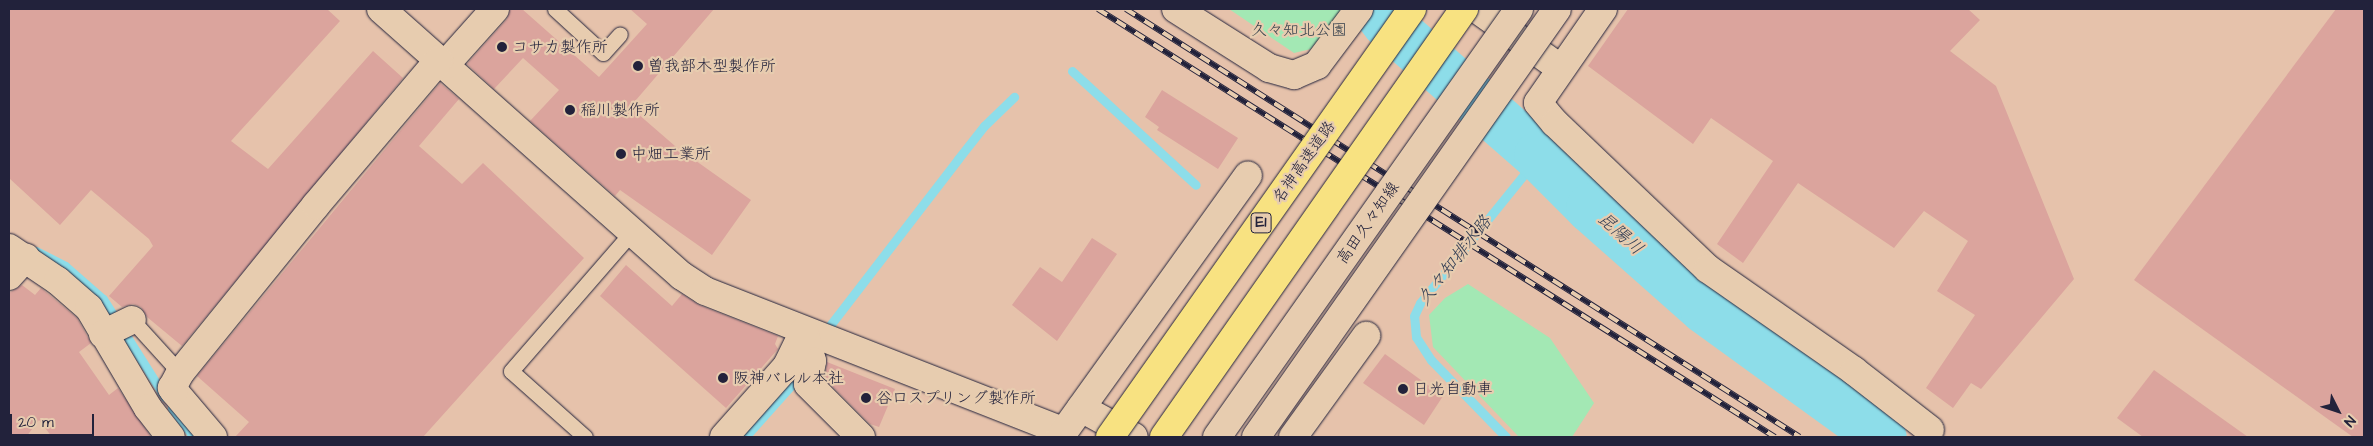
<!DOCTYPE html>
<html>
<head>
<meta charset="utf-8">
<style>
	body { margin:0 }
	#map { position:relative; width:2373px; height:446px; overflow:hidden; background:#e6c2ab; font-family:"Architects Daughter","Klee One",sans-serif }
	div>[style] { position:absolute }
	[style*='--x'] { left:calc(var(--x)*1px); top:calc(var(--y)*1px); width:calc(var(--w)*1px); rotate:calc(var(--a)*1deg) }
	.green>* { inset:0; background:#a3e8b4 }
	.stream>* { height:9px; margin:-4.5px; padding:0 4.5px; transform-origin:4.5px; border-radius:4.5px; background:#8ddde9 }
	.river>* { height:50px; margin:-25px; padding:0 25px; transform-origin:25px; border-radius:25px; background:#8ddde9 }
	.building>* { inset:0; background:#dba49d }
	.roads { filter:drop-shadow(0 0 1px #22223b) drop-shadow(0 0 1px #22223b) }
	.lane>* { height:15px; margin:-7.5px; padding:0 7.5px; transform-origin:7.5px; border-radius:7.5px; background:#e7ccaf }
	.street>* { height:28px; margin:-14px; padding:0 14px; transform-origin:14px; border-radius:14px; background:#e7ccaf }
	.secondary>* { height:28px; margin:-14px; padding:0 14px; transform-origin:14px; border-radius:14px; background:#e7ccaf }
	.rail>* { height:5.5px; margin-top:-2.75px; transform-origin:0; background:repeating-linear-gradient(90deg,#e7ccaf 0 11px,#22223b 0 22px); box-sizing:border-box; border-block:1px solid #22223b }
	.bridges { filter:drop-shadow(0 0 1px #22223b) drop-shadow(0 0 1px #22223b) }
	.secondary-bridge>* { height:28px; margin:-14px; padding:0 14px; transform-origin:14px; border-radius:14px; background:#e7ccaf }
	.highway-bridge>* { height:28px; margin:-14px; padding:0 14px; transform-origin:14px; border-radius:14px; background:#f8e281 }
	.dots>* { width:14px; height:14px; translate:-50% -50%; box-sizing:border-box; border:2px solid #e7ccaf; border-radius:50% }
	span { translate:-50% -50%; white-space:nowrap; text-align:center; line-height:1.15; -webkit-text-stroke:4.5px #e7ccaf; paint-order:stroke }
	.shield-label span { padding:1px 4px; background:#e7ccaf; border:1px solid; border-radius:4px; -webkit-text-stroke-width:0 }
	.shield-label { font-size:15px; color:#22223b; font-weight:700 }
	.park-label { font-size:16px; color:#35404d }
	.poi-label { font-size:16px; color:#22223b }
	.left { translate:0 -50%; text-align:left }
	.street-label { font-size:16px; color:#22223b }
	.water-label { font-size:18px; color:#323e55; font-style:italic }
	.frame { position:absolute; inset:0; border:10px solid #22223b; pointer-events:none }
	.north { position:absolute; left:2313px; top:386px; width:50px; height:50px; -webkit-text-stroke:4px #e7ccaf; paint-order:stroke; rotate:131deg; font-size:14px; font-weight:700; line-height:20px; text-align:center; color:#22223b }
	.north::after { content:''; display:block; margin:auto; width:18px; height:22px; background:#22223b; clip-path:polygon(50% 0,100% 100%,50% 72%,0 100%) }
	.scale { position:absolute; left:10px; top:414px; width:84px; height:22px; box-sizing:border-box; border:2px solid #22223b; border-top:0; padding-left:6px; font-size:15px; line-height:18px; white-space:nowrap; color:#22223b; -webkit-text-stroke:4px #e7ccaf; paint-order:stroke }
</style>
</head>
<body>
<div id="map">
	<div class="green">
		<i style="clip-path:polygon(1229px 9px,1342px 9px,1311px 49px,1294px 53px)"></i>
		<i style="clip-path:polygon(1468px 284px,1550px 338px,1594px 403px,1572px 437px,1519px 437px,1433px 347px,1429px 315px,1445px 298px)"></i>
	</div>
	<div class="stream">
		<i style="--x:1072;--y:71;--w:168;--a:42.6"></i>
		<i style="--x:36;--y:251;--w:33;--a:27"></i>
		<i style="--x:65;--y:266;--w:50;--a:41"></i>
		<i style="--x:103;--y:299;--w:116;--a:57.7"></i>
		<i style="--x:828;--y:328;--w:213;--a:-52.4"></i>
		<i style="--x:958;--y:159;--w:42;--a:-51.8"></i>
		<i style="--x:984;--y:126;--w:42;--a:-44"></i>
		<i style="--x:172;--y:408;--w:36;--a:53"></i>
		<i style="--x:745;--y:437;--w:76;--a:-48.2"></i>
		<i style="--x:796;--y:380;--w:8;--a:-76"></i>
		<i style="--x:1506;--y:437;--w:107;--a:-134.2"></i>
		<i style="--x:1431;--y:360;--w:27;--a:-123"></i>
		<i style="--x:1416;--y:337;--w:21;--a:-95"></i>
		<i style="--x:1414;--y:316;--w:14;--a:-65"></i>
		<i style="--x:1420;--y:303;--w:189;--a:-51"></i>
	</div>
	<div class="river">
		<i style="--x:1376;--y:9;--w:18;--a:52"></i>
		<i style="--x:1387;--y:23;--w:202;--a:41.2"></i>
		<i style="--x:1539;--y:156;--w:74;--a:45"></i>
		<i style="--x:1591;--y:208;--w:152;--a:41.5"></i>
		<i style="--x:1705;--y:309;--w:218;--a:35.9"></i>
	</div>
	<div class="building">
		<i style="clip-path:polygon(9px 9px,327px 9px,340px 21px,231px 141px,268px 169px,373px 51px,403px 78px,182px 346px,147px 317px,141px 307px,133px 304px,122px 307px,109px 296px,153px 246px,149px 239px,91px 190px,60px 225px,9px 178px)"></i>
		<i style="clip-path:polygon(510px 9px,522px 9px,599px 77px,647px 24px,630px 9px,714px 9px,630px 107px,675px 146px,751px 200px,712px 255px,620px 190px,615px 196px,530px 121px,559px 90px,523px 58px,494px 89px,467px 64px,507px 19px)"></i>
		<i style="clip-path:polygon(1628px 9px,1968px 9px,1980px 20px,1950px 51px,1996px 86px,2074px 279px,1981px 389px,1971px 383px,1953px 408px,1926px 388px,1975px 315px,1937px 291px,1968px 241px,1924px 211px,1894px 248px,1798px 183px,1743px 263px,1717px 244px,1773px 161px,1711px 118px,1693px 144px,1588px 66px)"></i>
		<i style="clip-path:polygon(2336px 9px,2364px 9px,2364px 437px,2353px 437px,2134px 280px)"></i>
		<i style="clip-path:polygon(440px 83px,459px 99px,419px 146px,462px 184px,483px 163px,584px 258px,423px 437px,235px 437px,249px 422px,197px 376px)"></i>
		<i style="clip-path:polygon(1162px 90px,1238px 138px,1218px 169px,1157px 130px,1159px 127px,1145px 117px)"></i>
		<i style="clip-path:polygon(1092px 238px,1117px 254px,1057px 341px,1012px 305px,1040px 267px,1062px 282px)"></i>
		<i style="clip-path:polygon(626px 265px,672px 306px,682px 294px,699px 305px,778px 336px,775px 344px,778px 349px,726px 408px,600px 296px)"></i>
		<i style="clip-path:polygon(22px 285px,35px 295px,41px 288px,77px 318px,91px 343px,79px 352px,109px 395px,118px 388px,151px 437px,52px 437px,39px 420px,26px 437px,9px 437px,9px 293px)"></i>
		<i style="clip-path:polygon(1385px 354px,1443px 396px,1424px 425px,1363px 383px)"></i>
		<i style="clip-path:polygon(827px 362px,895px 389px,879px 427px,870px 424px,825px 379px)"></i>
		<i style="clip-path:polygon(2154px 370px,2248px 437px,2143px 437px,2117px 418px)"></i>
	</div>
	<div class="roads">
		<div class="lane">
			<i style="--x:555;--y:9;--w:65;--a:42.5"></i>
			<i style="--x:603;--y:53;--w:25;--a:-48"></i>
			<i style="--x:132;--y:320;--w:72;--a:47.8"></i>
			<i style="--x:585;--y:437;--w:99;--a:-138.3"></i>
			<i style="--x:511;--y:371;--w:184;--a:-49"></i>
		</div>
		<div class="street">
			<i style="--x:381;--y:9;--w:402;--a:41.6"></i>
			<i style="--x:682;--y:276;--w:27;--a:33"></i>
			<i style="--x:705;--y:291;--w:386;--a:21.4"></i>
			<i style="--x:1477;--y:9;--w:102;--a:35.4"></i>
			<i style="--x:1603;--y:9;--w:114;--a:124.7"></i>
			<i style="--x:1538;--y:103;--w:26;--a:50"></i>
			<i style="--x:1555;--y:123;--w:211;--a:43.7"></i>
			<i style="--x:1708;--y:269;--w:178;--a:34.9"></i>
			<i style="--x:1854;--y:371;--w:96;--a:37.8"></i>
			<i style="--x:445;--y:65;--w:75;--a:-48.2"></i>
			<i style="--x:9;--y:248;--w:59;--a:34"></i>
			<i style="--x:58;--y:281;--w:41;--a:41.1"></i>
			<i style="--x:89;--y:308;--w:116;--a:59.5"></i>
			<i style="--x:148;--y:408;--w:37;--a:52"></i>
			<i style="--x:9;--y:276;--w:25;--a:-48"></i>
			<i style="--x:804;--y:331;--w:31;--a:75"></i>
			<i style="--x:812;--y:361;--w:23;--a:100"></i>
			<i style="--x:808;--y:384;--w:75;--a:45"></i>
			<i style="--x:103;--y:334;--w:32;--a:-26"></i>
			<i style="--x:1081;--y:408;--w:60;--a:28.7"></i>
			<i style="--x:213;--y:437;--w:60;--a:-130.3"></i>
			<i style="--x:174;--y:391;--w:4;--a:-124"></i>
			<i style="--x:172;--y:388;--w:17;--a:-62"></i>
			<i style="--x:180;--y:373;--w:216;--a:-51"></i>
			<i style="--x:316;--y:205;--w:190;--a:-49.7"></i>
			<i style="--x:724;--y:437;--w:95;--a:-48.4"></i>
			<i style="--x:787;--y:366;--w:39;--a:-64"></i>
			<i style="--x:1293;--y:437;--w:125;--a:-54.1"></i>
		</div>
		<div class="secondary">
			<i style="--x:1176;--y:9;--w:110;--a:32.4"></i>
			<i style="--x:1269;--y:68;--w:26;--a:16"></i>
			<i style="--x:1294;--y:75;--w:25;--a:-23"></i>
			<i style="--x:1317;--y:65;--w:70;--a:-53.1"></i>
			<i style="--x:1060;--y:437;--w:322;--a:-54.3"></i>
		</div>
	</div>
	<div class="rail">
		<i style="--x:1098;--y:9;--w:801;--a:32.3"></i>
		<i style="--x:1126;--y:9;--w:798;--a:32.42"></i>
	</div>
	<div class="bridges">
		<div class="secondary-bridge">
			<i style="--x:1217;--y:437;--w:524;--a:-54.79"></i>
			<i style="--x:1256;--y:437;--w:523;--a:-54.88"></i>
		</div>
		<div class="highway-bridge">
			<i style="--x:1110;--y:437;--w:524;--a:-54.79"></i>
			<i style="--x:1164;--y:437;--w:523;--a:-54.97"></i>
		</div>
	</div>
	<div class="dots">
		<i style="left:502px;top:47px;background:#22223b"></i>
		<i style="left:638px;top:66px;background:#22223b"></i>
		<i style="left:570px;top:110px;background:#22223b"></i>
		<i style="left:621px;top:154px;background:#22223b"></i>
		<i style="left:723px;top:378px;background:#22223b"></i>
		<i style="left:1403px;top:389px;background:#22223b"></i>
		<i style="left:866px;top:398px;background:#22223b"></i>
	</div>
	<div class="shield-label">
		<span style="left:1261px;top:223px">E1</span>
	</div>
	<div class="park-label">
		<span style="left:1299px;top:30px">久々知北公園</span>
	</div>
	<div class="poi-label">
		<span class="left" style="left:512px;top:47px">コサカ製作所</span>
		<span class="left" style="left:648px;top:66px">曽我部木型製作所</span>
		<span class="left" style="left:580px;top:110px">稲川製作所</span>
		<span class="left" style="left:631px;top:154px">中畑工業所</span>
		<span class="left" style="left:733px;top:378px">阪神バレル本社</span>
		<span class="left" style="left:1413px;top:389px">日光自動車</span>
		<span class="left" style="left:876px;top:398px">谷口スプリング製作所</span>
	</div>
	<div class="street-label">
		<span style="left:1304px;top:162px;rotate:-55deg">名神高速道路</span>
		<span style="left:1368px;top:223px;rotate:-55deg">高田久々知線</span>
	</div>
	<div class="water-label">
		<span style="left:1620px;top:234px;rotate:42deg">昆陽川</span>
		<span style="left:1455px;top:261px;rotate:-52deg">久々知排水路</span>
	</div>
	<div class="frame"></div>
	<div class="north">N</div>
	<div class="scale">20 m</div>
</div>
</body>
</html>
